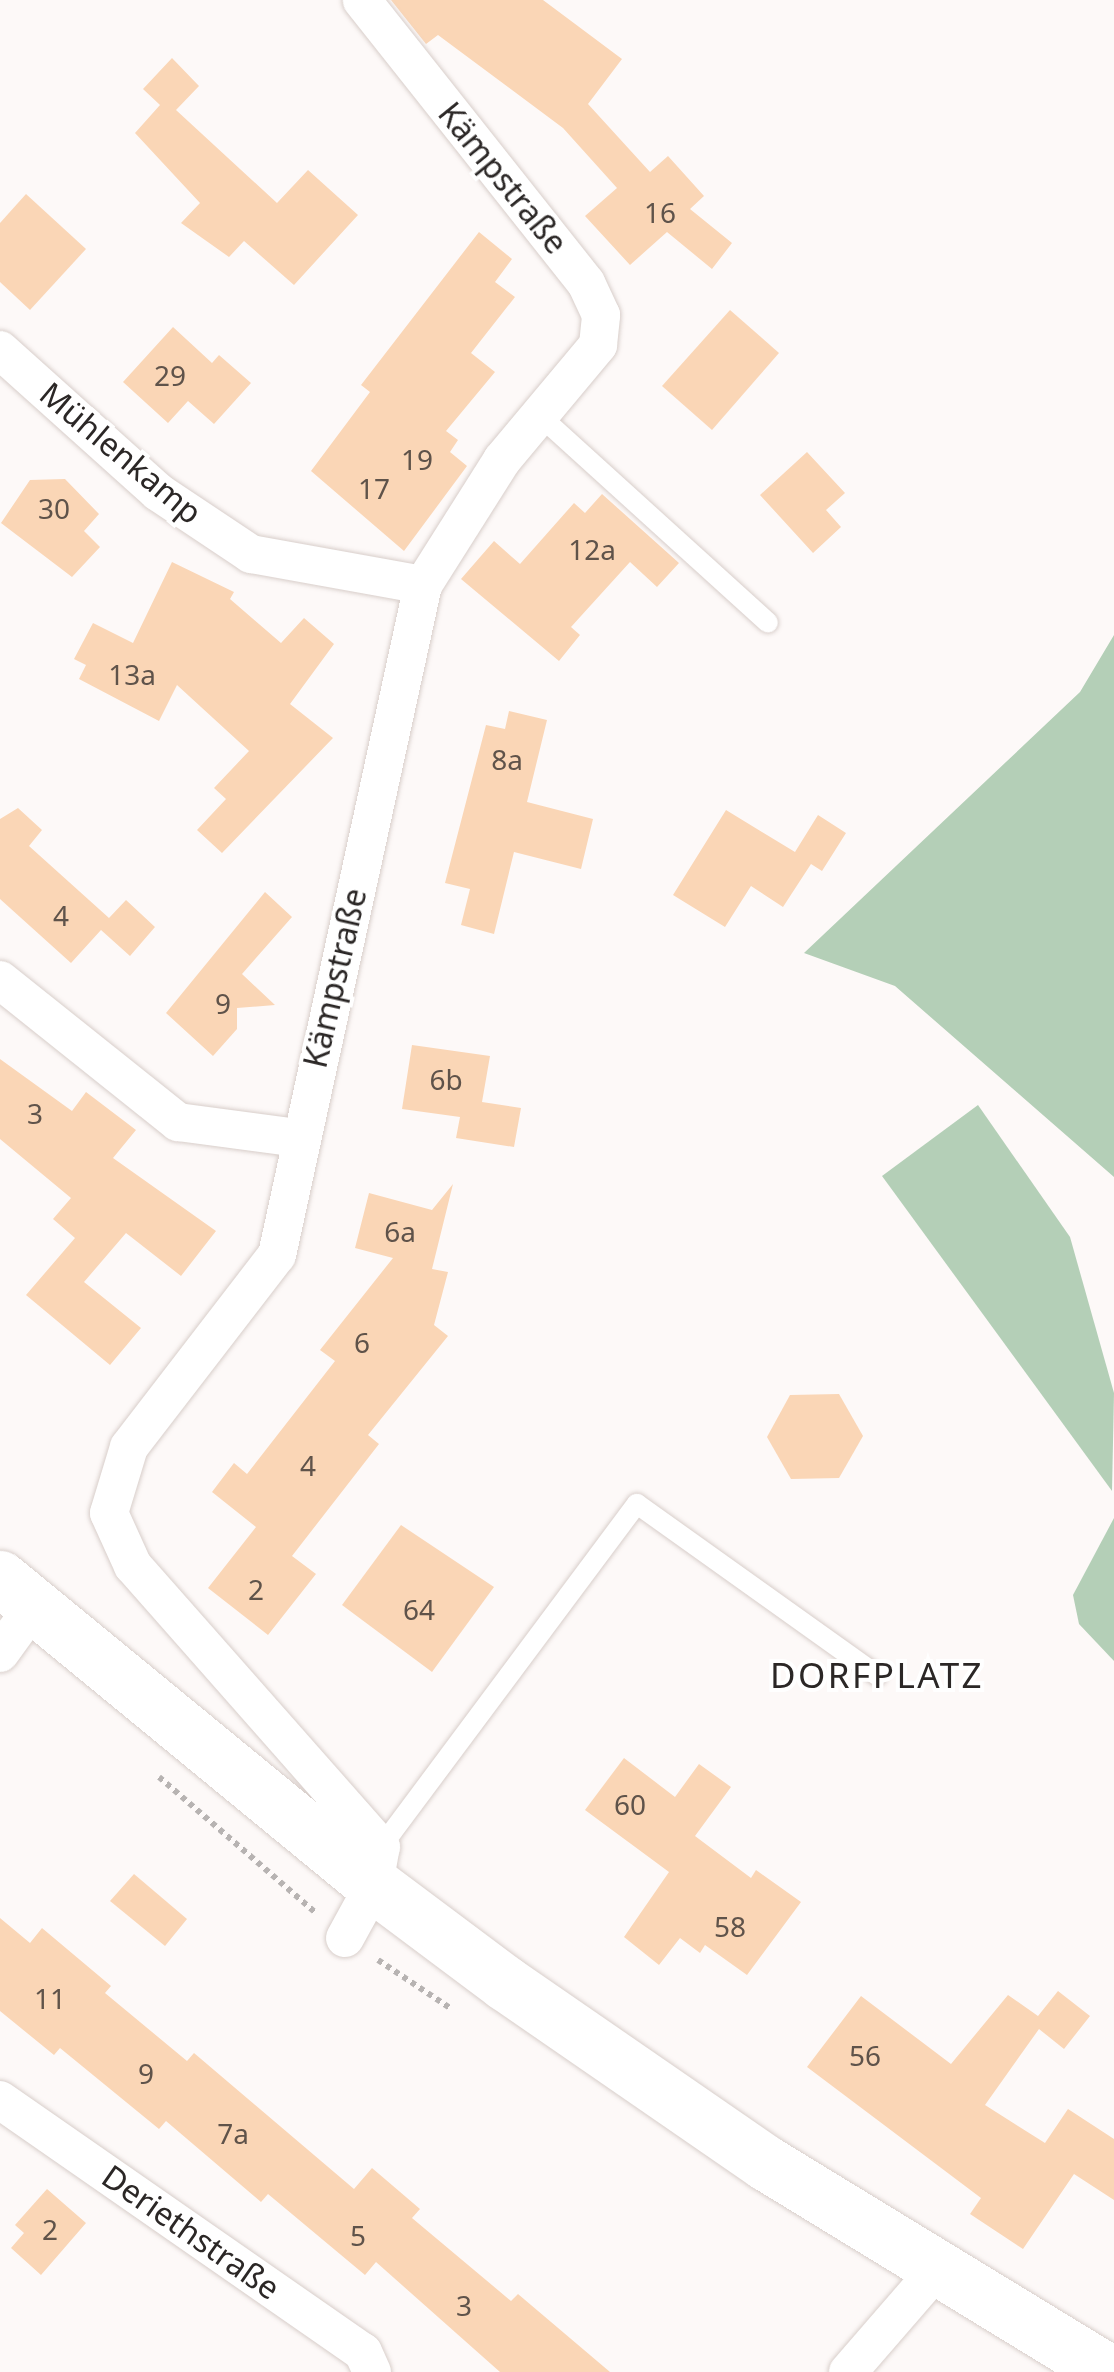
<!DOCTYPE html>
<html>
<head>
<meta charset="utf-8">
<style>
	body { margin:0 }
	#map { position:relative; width:1114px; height:2372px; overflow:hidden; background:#fdf9f8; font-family:"Noto Sans",sans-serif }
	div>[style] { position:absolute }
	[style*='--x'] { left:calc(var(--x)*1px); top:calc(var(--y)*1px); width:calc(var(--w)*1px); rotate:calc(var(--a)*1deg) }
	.green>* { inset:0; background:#b4cfb7 }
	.building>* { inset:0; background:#fad6b6 }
	.path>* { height:6px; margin-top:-3px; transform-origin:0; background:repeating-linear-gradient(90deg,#b7b3b2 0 5px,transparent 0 10px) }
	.roads { filter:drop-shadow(0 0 2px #d8ceca) drop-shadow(0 0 2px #d8ceca) }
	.service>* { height:20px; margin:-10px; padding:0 10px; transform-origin:10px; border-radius:10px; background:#fff }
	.minor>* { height:38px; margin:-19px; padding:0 19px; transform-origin:19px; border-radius:19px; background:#fff }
	.primary>* { height:55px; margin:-27.5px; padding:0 27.5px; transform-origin:27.5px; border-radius:27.5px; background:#fff }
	span { translate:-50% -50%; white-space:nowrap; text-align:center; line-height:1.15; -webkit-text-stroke:8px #fff; paint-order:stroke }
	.number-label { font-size:28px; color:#5f534a }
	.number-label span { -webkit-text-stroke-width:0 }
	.street-label { font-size:32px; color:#2b2726 }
	.neighbourhood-label { font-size:35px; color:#2b2726; letter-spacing:2.5px }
</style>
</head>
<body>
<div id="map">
	<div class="green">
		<i style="clip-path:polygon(1114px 635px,1114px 1177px,895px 986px,804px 953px,1080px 692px)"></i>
		<i style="clip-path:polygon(978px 1105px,1070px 1237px,1114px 1393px,1112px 1491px,882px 1176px)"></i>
		<i style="clip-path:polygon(1114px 1518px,1114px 1661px,1079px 1624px,1073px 1595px)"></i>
	</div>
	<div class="building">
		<i style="clip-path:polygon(391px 0,543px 0,622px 59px,588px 104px,650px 172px,668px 156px,704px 196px,690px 209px,732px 243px,712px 269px,667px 232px,630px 265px,585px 216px,617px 188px,563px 128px,438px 35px,426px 44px)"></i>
		<i style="clip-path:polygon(172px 58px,199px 86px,176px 110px,277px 203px,308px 170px,358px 215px,294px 285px,244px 241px,229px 257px,181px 223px,200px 203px,135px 133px,160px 105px,143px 89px)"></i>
		<i style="clip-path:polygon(26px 194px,86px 249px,30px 310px,0 282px,0 223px)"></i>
		<i style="clip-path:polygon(479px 232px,512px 259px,495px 282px,515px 297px,471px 353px,495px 372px,446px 431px,458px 440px,450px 452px,467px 466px,404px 551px,311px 471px,370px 392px,361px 385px)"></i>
		<i style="clip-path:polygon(730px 310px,779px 353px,712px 430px,662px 386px)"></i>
		<i style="clip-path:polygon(173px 327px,212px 363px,219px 355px,251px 383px,214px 424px,188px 401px,168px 423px,123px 382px)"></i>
		<i style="clip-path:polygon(807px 452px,845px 493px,826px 510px,841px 527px,813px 553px,760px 495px)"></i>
		<i style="clip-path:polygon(65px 479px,99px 514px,84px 531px,100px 547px,72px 577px,1px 523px,30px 480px)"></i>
		<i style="clip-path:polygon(602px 494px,679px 563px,657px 587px,630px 562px,571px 627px,580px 635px,559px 661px,461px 579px,494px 541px,520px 564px,574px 503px,585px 513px)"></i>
		<i style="clip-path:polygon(172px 562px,234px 592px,230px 599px,281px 643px,304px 618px,334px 644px,290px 704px,333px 738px,222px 853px,197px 830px,226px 799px,214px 788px,249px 751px,177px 685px,159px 721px,79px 679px,86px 665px,74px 659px,93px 623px,133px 643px)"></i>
		<i style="clip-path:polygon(509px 711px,547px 720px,527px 802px,593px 819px,581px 869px,514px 852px,494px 934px,461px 925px,470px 889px,445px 883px,486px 725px,505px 729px)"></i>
		<i style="clip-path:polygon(18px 808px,42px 830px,29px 846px,109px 918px,126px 900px,155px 927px,130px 956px,101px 930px,71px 963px,0 899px,0 819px)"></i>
		<i style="clip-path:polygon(726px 810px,795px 852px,818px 815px,846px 833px,822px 871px,811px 864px,783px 907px,751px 886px,725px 927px,673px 895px)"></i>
		<i style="clip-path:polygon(265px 892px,292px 917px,242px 974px,275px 1005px,237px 1008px,237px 1029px,213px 1056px,166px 1013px)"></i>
		<i style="clip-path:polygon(412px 1045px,490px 1056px,482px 1102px,521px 1108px,514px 1147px,456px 1138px,460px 1117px,402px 1109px)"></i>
		<i style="clip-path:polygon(0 1059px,72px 1111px,86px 1092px,136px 1130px,113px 1158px,216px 1231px,181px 1276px,126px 1233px,84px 1282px,141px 1328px,110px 1365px,26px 1295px,75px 1238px,53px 1219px,71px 1198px,0 1139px)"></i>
		<i style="clip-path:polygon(453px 1184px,432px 1269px,448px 1272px,434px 1325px,448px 1336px,368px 1435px,379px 1444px,292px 1556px,316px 1574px,268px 1635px,208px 1588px,256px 1527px,212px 1492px,234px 1463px,247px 1474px,335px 1361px,320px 1350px,393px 1258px,355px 1248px,369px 1193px,432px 1210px)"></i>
		<i style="clip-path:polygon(839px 1394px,863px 1436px,839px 1478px,791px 1479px,767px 1437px,790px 1395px)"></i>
		<i style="clip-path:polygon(401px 1525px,494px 1587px,432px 1672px,342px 1605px)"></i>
		<i style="clip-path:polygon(624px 1758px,675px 1797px,699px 1764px,731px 1787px,695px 1836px,751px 1878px,756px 1870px,801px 1902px,747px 1975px,705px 1945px,700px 1953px,680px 1938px,659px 1965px,624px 1937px,669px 1872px,585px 1810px)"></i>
		<i style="clip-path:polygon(134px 1874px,187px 1919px,165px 1946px,110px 1901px)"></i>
		<i style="clip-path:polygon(0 1918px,30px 1943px,42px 1928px,111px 1986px,105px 1993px,187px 2061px,194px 2053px,354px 2189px,372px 2168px,420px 2209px,412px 2218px,511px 2301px,518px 2294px,610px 2372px,500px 2372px,376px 2262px,365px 2275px,268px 2194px,261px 2202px,166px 2121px,159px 2129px,60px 2048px,54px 2055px,0 2011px)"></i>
		<i style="clip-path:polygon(1058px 1991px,1090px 2016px,1064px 2049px,1039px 2029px,985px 2105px,1045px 2143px,1068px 2109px,1114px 2139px,1114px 2200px,1074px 2174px,1023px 2249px,970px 2214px,981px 2198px,807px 2067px,861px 1996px,951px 2064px,1008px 1995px,1038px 2016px)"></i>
		<i style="clip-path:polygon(47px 2189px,86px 2223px,41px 2275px,11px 2248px,24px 2233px,15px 2225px)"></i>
	</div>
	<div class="path">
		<i style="--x:159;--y:1777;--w:208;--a:40.9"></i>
		<i style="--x:378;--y:1960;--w:87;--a:33.7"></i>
	</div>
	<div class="roads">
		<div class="service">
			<i style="--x:539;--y:415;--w:309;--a:42.2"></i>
			<i style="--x:381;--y:1847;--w:428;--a:-53.3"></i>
			<i style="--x:637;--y:1504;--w:295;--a:35.5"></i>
		</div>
		<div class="minor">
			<i style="--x:0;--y:350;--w:212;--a:41.9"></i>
			<i style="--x:158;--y:492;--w:112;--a:33.7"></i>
			<i style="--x:251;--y:554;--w:175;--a:10.2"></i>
			<i style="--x:0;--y:980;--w:228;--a:38.6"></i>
			<i style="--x:178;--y:1122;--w:121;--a:7.6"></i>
			<i style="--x:0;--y:1653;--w:58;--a:-54.1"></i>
			<i style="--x:345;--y:1938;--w:60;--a:-61.3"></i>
			<i style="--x:374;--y:1885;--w:39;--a:-80"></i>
			<i style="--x:381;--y:1847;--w:375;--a:-131.4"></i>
			<i style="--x:133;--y:1566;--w:58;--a:-114.4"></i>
			<i style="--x:109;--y:1513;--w:69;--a:-73.1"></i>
			<i style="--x:129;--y:1447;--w:242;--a:-52.4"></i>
			<i style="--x:277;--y:1255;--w:686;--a:-77.71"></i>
			<i style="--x:423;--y:585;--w:148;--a:-57.7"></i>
			<i style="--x:502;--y:460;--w:150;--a:-50.1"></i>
			<i style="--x:598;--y:345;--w:30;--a:-84"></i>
			<i style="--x:601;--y:315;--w:35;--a:-115"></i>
			<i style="--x:586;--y:283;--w:361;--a:-128.4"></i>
			<i style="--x:0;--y:2100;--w:442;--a:34.8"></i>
			<i style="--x:363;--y:2352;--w:22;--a:66"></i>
			<i style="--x:848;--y:2372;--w:138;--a:-49.1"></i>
		</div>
		<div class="primary">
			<i style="--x:0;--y:1578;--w:484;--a:39.4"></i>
			<i style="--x:374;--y:1885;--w:164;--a:36.8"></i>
			<i style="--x:505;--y:1983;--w:317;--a:34.6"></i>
			<i style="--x:766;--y:2163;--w:402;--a:31.4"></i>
		</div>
	</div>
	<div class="number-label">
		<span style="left:660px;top:212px">16</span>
		<span style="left:170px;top:375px">29</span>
		<span style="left:417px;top:459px">19</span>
		<span style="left:374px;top:488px">17</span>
		<span style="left:54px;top:508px">30</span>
		<span style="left:592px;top:549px">12a</span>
		<span style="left:132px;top:674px">13a</span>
		<span style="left:507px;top:759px">8a</span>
		<span style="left:61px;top:915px">4</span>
		<span style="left:223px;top:1003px">9</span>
		<span style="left:446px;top:1079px">6b</span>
		<span style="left:35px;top:1113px">3</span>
		<span style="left:400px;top:1231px">6a</span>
		<span style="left:362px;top:1342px">6</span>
		<span style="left:308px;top:1465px">4</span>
		<span style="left:256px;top:1589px">2</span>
		<span style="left:419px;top:1609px">64</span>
		<span style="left:630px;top:1804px">60</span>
		<span style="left:730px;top:1926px">58</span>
		<span style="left:50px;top:1998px">11</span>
		<span style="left:865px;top:2055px">56</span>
		<span style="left:146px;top:2073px">9</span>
		<span style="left:233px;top:2133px">7a</span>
		<span style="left:50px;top:2229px">2</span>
		<span style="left:358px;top:2235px">5</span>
		<span style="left:464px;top:2305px">3</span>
	</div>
	<div class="street-label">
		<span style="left:503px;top:178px;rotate:51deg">Kämpstraße</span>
		<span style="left:121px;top:453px;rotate:40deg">Mühlenkamp</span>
		<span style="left:335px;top:978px;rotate:-77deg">Kämpstraße</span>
		<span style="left:191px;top:2232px;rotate:35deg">Deriethstraße</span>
	</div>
	<div class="neighbourhood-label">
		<span style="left:877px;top:1675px">DORFPLATZ</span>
	</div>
</div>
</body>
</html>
